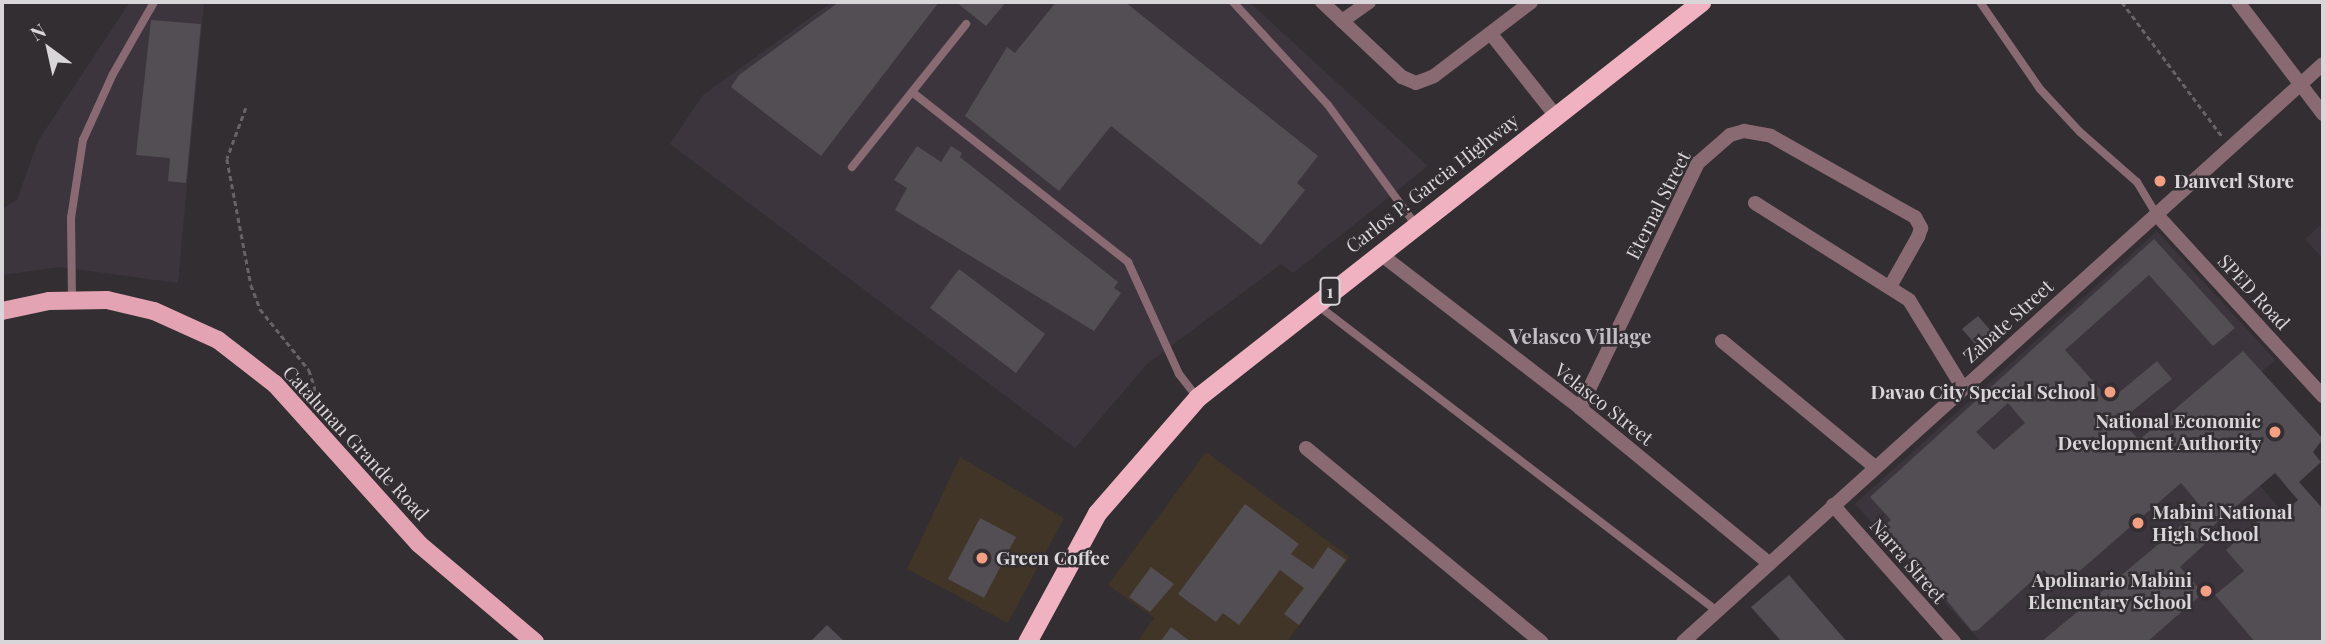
<!DOCTYPE html>
<html>
<head>
<meta charset="utf-8">
<style>
	body { margin:0 }
	#map { position:relative; width:2325px; height:644px; overflow:hidden; background:#322e32; font-family:"Playfair Display",serif }
	div>[style] { position:absolute }
	[style*='--x'] { left:calc(var(--x)*1px); top:calc(var(--y)*1px); width:calc(var(--w)*1px); rotate:calc(var(--a)*1deg) }
	.commercial>* { inset:0; background:#403526 }
	.built>* { inset:0; background:#3d353e }
	.building>* { inset:0; background:#534e53 }
	.path>* { height:2.5px; margin-top:-1.25px; transform-origin:0; background:repeating-linear-gradient(90deg,#676367 0 5px,transparent 0 8.5px) }
	.service>* { height:8px; margin:-4px; padding:0 4px; transform-origin:4px; border-radius:4px; background:#8a6a72 }
	.minor>* { height:14px; margin:-7px; padding:0 7px; transform-origin:7px; border-radius:7px; background:#8a6a72 }
	.primary>* { height:18px; margin:-9px; padding:0 9px; transform-origin:9px; border-radius:9px; background:#e4a3b3 }
	.trunk>* { height:19px; margin:-9.5px; padding:0 9.5px; transform-origin:9.5px; border-radius:9.5px; background:#f0b1c0 }
	.dots>* { width:19px; height:19px; translate:-50% -50%; box-sizing:border-box; border:4px solid #322e32; border-radius:50% }
	span { translate:-50% -50%; white-space:nowrap; text-align:center; line-height:1.15; -webkit-text-stroke:5px #322e32; paint-order:stroke }
	.shield-label span { padding:2px 5px; background:#322e32; border:2px solid; border-radius:5px; -webkit-text-stroke-width:0 }
	.shield-label { font-size:18px; color:#d9d6d9; font-weight:700 }
	.poi-label { font-size:19px; color:#d9d6d9; font-weight:700 }
	.left { translate:0 -50%; text-align:left }
	.right { translate:-100% -50%; text-align:right }
	.street-label { font-size:19px; color:#d9d6d9 }
	.neighbourhood-label { font-size:21px; color:#c3bdc3; font-weight:700 }
	.frame { position:absolute; inset:0; border:4px solid #d9d6d9; pointer-events:none }
	.north { position:absolute; left:14px; top:14px; width:70px; height:70px; -webkit-text-stroke:5px #322e32; paint-order:stroke; rotate:327deg; font-size:19px; font-weight:700; line-height:28px; text-align:center; color:#d9d6d9 }
	.north::after { content:''; display:block; margin:auto; width:24px; height:32px; background:#d9d6d9; clip-path:polygon(50% 0,100% 100%,50% 72%,0 100%) }
</style>
</head>
<body>
<div id="map">
	<div class="commercial">
		<i style="clip-path:polygon(1206px 452px,1350px 557px,1287px 642px,1144px 642px,1139px 639px,1154px 618px,1108px 585px)"></i>
		<i style="clip-path:polygon(960px 457px,1064px 518px,1008px 623px,907px 569px)"></i>
	</div>
	<div class="built">
		<i style="clip-path:polygon(130px 2px,204px 2px,178px 283px,60px 267px,2px 275px,2px 209px,17px 200px,38px 141px)"></i>
		<i style="clip-path:polygon(832px 2px,1249px 2px,1428px 166px,1293px 273px,1281px 264px,1147px 364px,1075px 448px,670px 144px,703px 95px)"></i>
		<i style="clip-path:polygon(2323px 223px,2323px 259px,2305px 239px)"></i>
		<i style="clip-path:polygon(2157px 231px,2275px 360px,2204px 423px,2323px 557px,2323px 642px,1981px 642px,1855px 504px)"></i>
	</div>
	<div class="building">
		<i style="clip-path:polygon(839px 2px,939px 2px,821px 156px,731px 87px,739px 75px)"></i>
		<i style="clip-path:polygon(956px 2px,1006px 2px,986px 26px)"></i>
		<i style="clip-path:polygon(1056px 2px,1125px 2px,1318px 156px,1297px 183px,1305px 190px,1261px 245px,1111px 126px,1059px 191px,965px 116px,1007px 47px,1015px 53px)"></i>
		<i style="clip-path:polygon(151px 20px,201px 24px,186px 183px,168px 181px,170px 158px,136px 155px)"></i>
		<i style="clip-path:polygon(917px 146px,941px 162px,951px 146px,962px 153px,960px 157px,1118px 282px,1114px 288px,1121px 293px,1094px 331px,895px 210px,907px 188px,894px 180px)"></i>
		<i style="clip-path:polygon(evenodd,2154px 239px,2235px 328px,2213px 346px,2149px 275px,2065px 350px,2110px 400px,2157px 361px,2172px 379px,2121px 420px,2139px 440px,2243px 351px,2323px 439px,2313px 452px,2321px 462px,2299px 482px,2323px 509px,2323px 642px,2255px 642px,2215px 595px,2244px 571px,2226px 550px,2269px 512px,2275px 520px,2298px 500px,2275px 473px,2200px 537px,2206px 543px,2180px 567px,2203px 593px,2147px 642px,2041px 642px,2202px 508px,2181px 483px,2060px 588px,2044px 570px,1978px 630px,1972px 631px,1925px 574px,1880px 530px,1891px 520px,1870px 497px,2154px 239px,2008px 403px,2025px 423px,1994px 450px,1976px 432px,2008px 403px)"></i>
		<i style="clip-path:polygon(959px 269px,1045px 334px,1016px 373px,930px 308px)"></i>
		<i style="clip-path:polygon(1978px 316px,1991px 331px,1976px 345px,1962px 329px)"></i>
		<i style="clip-path:polygon(1245px 504px,1299px 544px,1291px 554px,1313px 569px,1328px 547px,1346px 560px,1299px 625px,1284px 614px,1304px 588px,1280px 570px,1239px 625px,1223px 613px,1216px 622px,1178px 594px)"></i>
		<i style="clip-path:polygon(980px 518px,1016px 537px,984px 598px,948px 579px)"></i>
		<i style="clip-path:polygon(1151px 567px,1174px 584px,1150px 612px,1129px 597px)"></i>
		<i style="clip-path:polygon(1789px 575px,1847px 642px,1782px 642px,1751px 607px)"></i>
		<i style="clip-path:polygon(827px 625px,845px 642px,810px 642px)"></i>
		<i style="clip-path:polygon(1171px 627px,1191px 642px,1160px 642px)"></i>
	</div>
	<div class="path">
		<i style="--x:2122;--y:2;--w:167;--a:53.3"></i>
		<i style="--x:246;--y:108;--w:54;--a:110.4"></i>
		<i style="--x:227;--y:159;--w:128;--a:79.2"></i>
		<i style="--x:251;--y:285;--w:26;--a:69"></i>
		<i style="--x:260;--y:309;--w:78;--a:51.2"></i>
		<i style="--x:309;--y:370;--w:19;--a:72"></i>
		<i style="--x:315;--y:388;--w:10;--a:107"></i>
	</div>
	<div class="service">
		<i style="--x:1233;--y:2;--w:140;--a:47.3"></i>
		<i style="--x:1328;--y:105;--w:147;--a:53.8"></i>
		<i style="--x:1980;--y:2;--w:106;--a:55.4"></i>
		<i style="--x:2040;--y:89;--w:59;--a:47.1"></i>
		<i style="--x:2080;--y:132;--w:76;--a:41.3"></i>
		<i style="--x:2137;--y:182;--w:37;--a:59"></i>
		<i style="--x:912;--y:92;--w:275;--a:38.2"></i>
		<i style="--x:1128;--y:262;--w:123;--a:65.5"></i>
		<i style="--x:1179;--y:374;--w:29;--a:52"></i>
		<i style="--x:852;--y:167;--w:183;--a:-51.4"></i>
		<i style="--x:72;--y:299;--w:81;--a:-90.7"></i>
		<i style="--x:71;--y:218;--w:79;--a:-81.3"></i>
		<i style="--x:83;--y:140;--w:72;--a:-65.6"></i>
		<i style="--x:113;--y:74;--w:83;--a:-60.3"></i>
		<i style="--x:1316;--y:304;--w:505;--a:37.44"></i>
	</div>
	<div class="minor">
		<i style="--x:1322;--y:2;--w:110;--a:43.2"></i>
		<i style="--x:1402;--y:77;--w:15;--a:23"></i>
		<i style="--x:1416;--y:83;--w:19;--a:-21"></i>
		<i style="--x:1434;--y:76;--w:122;--a:-37.3"></i>
		<i style="--x:2238;--y:2;--w:141;--a:52.8"></i>
		<i style="--x:1342;--y:21;--w:33;--a:-35"></i>
		<i style="--x:1491;--y:34;--w:105;--a:51.6"></i>
		<i style="--x:1755;--y:203;--w:182;--a:32.2"></i>
		<i style="--x:1909;--y:300;--w:103;--a:58.5"></i>
		<i style="--x:2156;--y:214;--w:247;--a:47.5"></i>
		<i style="--x:1379;--y:253;--w:254;--a:37.6"></i>
		<i style="--x:1580;--y:408;--w:244;--a:39.4"></i>
		<i style="--x:1722;--y:341;--w:198;--a:39.5"></i>
		<i style="--x:1580;--y:408;--w:272;--a:-64.3"></i>
		<i style="--x:1698;--y:163;--w:43;--a:-41.2"></i>
		<i style="--x:1730;--y:135;--w:15;--a:-16"></i>
		<i style="--x:1744;--y:131;--w:27;--a:10"></i>
		<i style="--x:1771;--y:136;--w:165;--a:29.4"></i>
		<i style="--x:1915;--y:217;--w:13;--a:61"></i>
		<i style="--x:1921;--y:228;--w:9;--a:108"></i>
		<i style="--x:1918;--y:237;--w:55;--a:119.4"></i>
		<i style="--x:1306;--y:448;--w:305;--a:39.5"></i>
		<i style="--x:1833;--y:505;--w:183;--a:48.5"></i>
		<i style="--x:1683;--y:642;--w:862;--a:-42.09"></i>
	</div>
	<div class="primary">
		<i style="--x:2;--y:311;--w:48;--a:-12"></i>
		<i style="--x:49;--y:301;--w:58;--a:-1"></i>
		<i style="--x:107;--y:300;--w:48;--a:13.2"></i>
		<i style="--x:154;--y:311;--w:70;--a:24.4"></i>
		<i style="--x:218;--y:340;--w:72;--a:37.7"></i>
		<i style="--x:275;--y:384;--w:215;--a:48"></i>
		<i style="--x:419;--y:544;--w:152;--a:40.2"></i>
	</div>
	<div class="trunk">
		<i style="--x:1027;--y:642;--w:147;--a:-61.5"></i>
		<i style="--x:1097;--y:513;--w:154;--a:-49"></i>
		<i style="--x:1198;--y:397;--w:640;--a:-38.14"></i>
	</div>
	<div class="dots">
		<i style="left:2160px;top:181px;background:#f39f84"></i>
		<i style="left:2110px;top:392px;background:#f39f84"></i>
		<i style="left:2275px;top:432px;background:#f39f84"></i>
		<i style="left:2138px;top:523px;background:#f39f84"></i>
		<i style="left:982px;top:558px;background:#f39f84"></i>
		<i style="left:2206px;top:591px;background:#f39f84"></i>
	</div>
	<div class="shield-label">
		<span style="left:1330px;top:291px">1</span>
	</div>
	<div class="poi-label">
		<span class="left" style="left:2174px;top:181px">Danverl Store</span>
		<span class="right" style="left:2096px;top:392px">Davao City Special School</span>
		<span class="right" style="left:2261px;top:432px">National Economic<br>Development Authority</span>
		<span class="left" style="left:2152px;top:523px">Mabini National<br>High School</span>
		<span class="left" style="left:996px;top:558px">Green Coffee</span>
		<span class="right" style="left:2192px;top:591px">Apolinario Mabini<br>Elementary School</span>
	</div>
	<div class="street-label">
		<span style="left:1432px;top:183px;rotate:-38deg">Carlos P. Garcia Highway</span>
		<span style="left:1658px;top:205px;rotate:-63deg">Eternal Street</span>
		<span style="left:2254px;top:292px;rotate:47deg">SPED Road</span>
		<span style="left:2008px;top:321px;rotate:-42deg">Zabate Street</span>
		<span style="left:1604px;top:404px;rotate:38deg">Velasco Street</span>
		<span style="left:356px;top:443px;rotate:47deg">Catalunan Grande Road</span>
		<span style="left:1908px;top:561px;rotate:49deg">Narra Street</span>
	</div>
	<div class="neighbourhood-label">
		<span style="left:1580px;top:335px">Velasco Village</span>
	</div>
	<div class="frame"></div>
	<div class="north">N</div>
</div>
</body>
</html>
